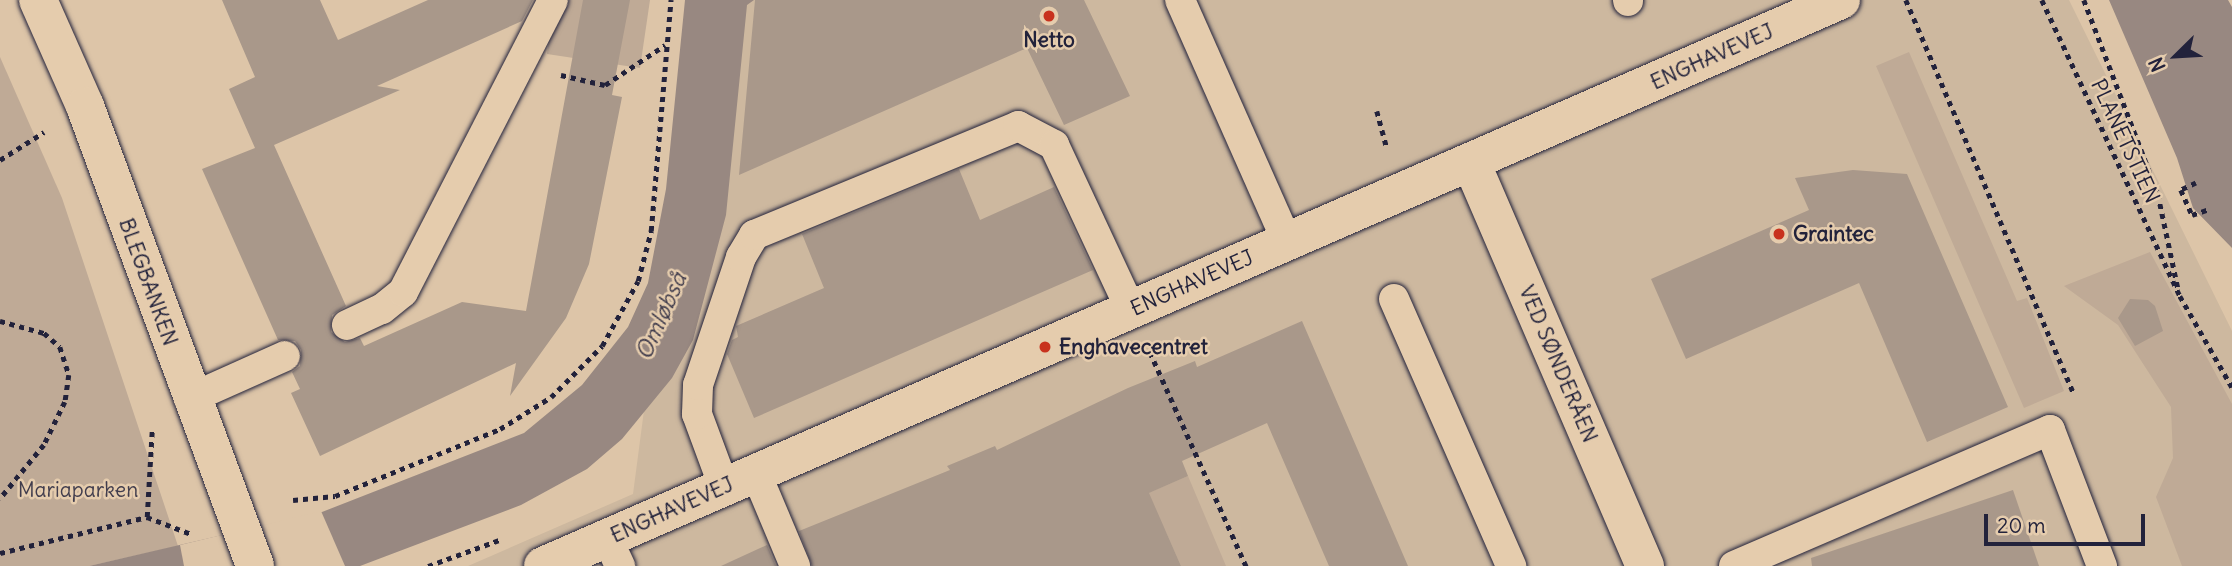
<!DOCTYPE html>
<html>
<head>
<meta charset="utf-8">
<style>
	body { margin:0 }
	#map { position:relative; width:2232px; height:566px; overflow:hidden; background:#ddc5a8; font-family:Delius,sans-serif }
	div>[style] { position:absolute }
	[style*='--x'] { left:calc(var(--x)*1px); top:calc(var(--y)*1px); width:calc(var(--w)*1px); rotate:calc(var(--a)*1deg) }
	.built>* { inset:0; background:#cdb89f }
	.green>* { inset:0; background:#bfaa96 }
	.water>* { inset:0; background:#988881 }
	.pier>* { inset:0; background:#ddc5a8 }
	.building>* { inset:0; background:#a9988a }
	.path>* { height:4.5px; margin-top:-2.25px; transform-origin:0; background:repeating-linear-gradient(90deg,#22223b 0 5px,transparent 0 10px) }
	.roads { filter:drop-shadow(0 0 2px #22223b) drop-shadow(0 0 2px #22223b) }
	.service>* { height:30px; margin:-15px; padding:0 15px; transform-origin:15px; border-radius:15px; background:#e5ccad }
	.minor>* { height:38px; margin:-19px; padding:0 19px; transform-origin:19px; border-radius:19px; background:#e5ccad }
	.secondary>* { height:38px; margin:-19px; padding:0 19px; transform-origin:19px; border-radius:19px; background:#e5ccad }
	.dots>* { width:19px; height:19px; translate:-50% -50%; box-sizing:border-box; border:4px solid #e5ccad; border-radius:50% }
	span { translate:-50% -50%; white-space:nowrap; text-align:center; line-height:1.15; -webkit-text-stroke:5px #e5ccad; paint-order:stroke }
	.poi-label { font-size:21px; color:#22223b; font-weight:700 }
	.left { translate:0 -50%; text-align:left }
	.street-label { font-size:21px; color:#22223b }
	.park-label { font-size:21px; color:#413d4d }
	.water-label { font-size:23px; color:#403c4c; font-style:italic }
	.north { position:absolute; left:2141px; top:21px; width:70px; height:70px; -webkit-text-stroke:5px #e5ccad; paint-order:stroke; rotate:246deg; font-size:19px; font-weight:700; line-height:28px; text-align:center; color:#22223b }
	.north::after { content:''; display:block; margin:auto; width:24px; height:32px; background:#22223b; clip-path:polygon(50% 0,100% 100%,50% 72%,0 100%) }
	.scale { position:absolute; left:1984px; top:514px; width:161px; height:32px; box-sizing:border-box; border:4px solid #22223b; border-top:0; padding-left:9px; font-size:21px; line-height:24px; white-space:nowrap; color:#22223b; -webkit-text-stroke:5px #e5ccad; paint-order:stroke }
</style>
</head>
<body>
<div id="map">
	<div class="built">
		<i style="clip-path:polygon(698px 0,2069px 0,2232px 331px,2232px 566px,468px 566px,633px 494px)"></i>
	</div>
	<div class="green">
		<i style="clip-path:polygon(554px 0,650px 0,640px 68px,547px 54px)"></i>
		<i style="clip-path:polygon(1909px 52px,2017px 301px,2027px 298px,2064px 391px,2024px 408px,1876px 66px)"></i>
		<i style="clip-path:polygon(0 57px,62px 198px,178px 546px,89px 566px,0 566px)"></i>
		<i style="clip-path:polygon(2150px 252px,2232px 404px,2232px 566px,2182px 566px,2156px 497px,2173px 458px,2171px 407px,2118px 325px,2064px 286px)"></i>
		<i style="clip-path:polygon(1188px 476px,1226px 566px,1181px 566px,1165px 530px,1147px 538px,1132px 500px)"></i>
	</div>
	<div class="water">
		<i style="clip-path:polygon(685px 0,754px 0,747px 5px,726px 215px,693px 340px,672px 378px,622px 439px,587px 469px,521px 505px,360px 566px,89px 566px,322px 512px,524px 433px,582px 385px,628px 327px,648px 283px,666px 189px)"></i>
		<i style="clip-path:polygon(2109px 0,2228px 0,2232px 7px,2232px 248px,2193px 208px,2177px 158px)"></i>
	</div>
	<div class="pier">
		<i style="clip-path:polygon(321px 511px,345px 566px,184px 566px,180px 545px)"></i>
	</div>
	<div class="building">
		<i style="clip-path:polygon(222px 0,320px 0,338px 40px,428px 0,533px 0,522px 21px,377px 86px,400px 90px,274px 145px,346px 306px,332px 315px,331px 332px,345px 342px,360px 338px,364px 346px,462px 302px,526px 311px,583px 0,630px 0,612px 95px,622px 97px,589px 264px,566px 318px,510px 396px,516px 363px,320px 456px,291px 393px,300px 389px,292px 372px,300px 366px,301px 350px,295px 341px,278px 340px,202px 169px,255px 148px,229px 89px,255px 77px)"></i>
		<i style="clip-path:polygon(755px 0,1084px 0,1130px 96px,1064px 125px,1027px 48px,739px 175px)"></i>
		<i style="clip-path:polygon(959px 169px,980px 220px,1054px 187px,1093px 270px,754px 418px,727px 354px,732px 340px,738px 337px,736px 326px,824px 288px,802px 234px)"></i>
		<i style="clip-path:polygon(1853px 170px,1907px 174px,2008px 407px,1927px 442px,1859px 283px,1686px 359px,1651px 279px,1809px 210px,1795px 178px)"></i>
		<i style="clip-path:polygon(2130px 299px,2148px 300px,2155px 306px,2163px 331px,2135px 346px,2118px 318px)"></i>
		<i style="clip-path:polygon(1302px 321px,1408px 566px,1329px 566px,1267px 423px,1182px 461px,1188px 476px,1149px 493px,1181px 566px,812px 566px,799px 531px,950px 470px,947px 466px,995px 446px,997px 450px,1128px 388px,1195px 361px,1197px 367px)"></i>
		<i style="clip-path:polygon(2013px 490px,2039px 566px,1812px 566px,1811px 558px)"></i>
		<i style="clip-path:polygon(767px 545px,776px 566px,721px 566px)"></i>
	</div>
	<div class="path">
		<i style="--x:1906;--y:0;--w:426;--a:66.9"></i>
		<i style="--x:2042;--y:0;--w:327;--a:65"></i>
		<i style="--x:2180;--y:296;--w:105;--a:60.3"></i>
		<i style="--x:2084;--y:0;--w:208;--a:69.1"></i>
		<i style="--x:2158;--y:194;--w:96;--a:78"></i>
		<i style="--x:561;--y:75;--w:45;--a:12.8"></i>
		<i style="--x:605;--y:85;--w:72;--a:-33.7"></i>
		<i style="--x:1377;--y:111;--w:38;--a:75"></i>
		<i style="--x:0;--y:160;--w:52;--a:-32.5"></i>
		<i style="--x:2196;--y:183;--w:17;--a:155"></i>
		<i style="--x:2181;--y:190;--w:27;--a:66"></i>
		<i style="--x:2192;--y:215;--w:18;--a:-19"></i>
		<i style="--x:0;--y:321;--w:46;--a:15.3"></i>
		<i style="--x:44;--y:333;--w:21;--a:41"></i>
		<i style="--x:60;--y:347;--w:29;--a:72"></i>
		<i style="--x:69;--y:375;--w:27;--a:98"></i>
		<i style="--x:65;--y:402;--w:48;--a:116"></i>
		<i style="--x:44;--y:445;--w:70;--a:129.2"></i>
		<i style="--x:1150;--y:352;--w:235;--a:65.8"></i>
		<i style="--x:293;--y:500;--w:42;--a:-5.4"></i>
		<i style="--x:335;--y:496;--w:178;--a:-22.1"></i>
		<i style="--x:500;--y:429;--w:60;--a:-32.1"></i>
		<i style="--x:551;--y:397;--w:72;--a:-45"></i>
		<i style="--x:602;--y:346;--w:74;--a:-61"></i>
		<i style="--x:638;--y:281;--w:52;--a:-75.4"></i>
		<i style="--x:651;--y:231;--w:232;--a:-85.1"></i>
		<i style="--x:147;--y:517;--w:87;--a:-86.7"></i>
		<i style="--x:0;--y:553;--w:151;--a:-13.8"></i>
		<i style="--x:147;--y:517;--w:47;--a:21.1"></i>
		<i style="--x:428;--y:566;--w:79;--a:-20"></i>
	</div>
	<div class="roads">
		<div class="service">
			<i style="--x:1180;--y:0;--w:265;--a:66.1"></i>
			<i style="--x:1628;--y:0;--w:1;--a:90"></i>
			<i style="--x:1394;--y:299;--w:292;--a:66.3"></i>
			<i style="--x:347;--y:325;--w:38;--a:-25"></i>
			<i style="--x:382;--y:309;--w:27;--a:-39"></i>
			<i style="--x:403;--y:292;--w:328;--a:-62.8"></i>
			<i style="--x:189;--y:399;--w:105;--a:-24.1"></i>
			<i style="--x:756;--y:473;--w:101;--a:67.2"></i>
			<i style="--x:724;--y:487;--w:78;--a:-110.3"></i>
			<i style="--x:697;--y:414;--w:29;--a:-88"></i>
			<i style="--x:698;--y:385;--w:135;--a:-71.4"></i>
			<i style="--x:741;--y:257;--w:26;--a:-59"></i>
			<i style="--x:754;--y:235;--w:286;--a:-22.4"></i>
			<i style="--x:1018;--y:126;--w:41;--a:27.8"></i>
			<i style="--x:1054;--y:145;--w:182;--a:65"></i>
			<i style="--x:607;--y:538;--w:31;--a:65"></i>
			<i style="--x:1734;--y:566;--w:344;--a:-23.3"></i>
			<i style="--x:2050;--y:430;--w:146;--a:69.1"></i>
		</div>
		<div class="minor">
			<i style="--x:38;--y:0;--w:116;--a:66.1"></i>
			<i style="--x:85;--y:106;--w:490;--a:69.7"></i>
			<i style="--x:1471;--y:162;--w:440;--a:66.7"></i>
		</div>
		<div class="secondary">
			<i style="--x:543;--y:566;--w:1416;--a:-23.56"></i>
		</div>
	</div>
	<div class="dots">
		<i style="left:1049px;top:16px;background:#c8321e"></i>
		<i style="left:1779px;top:234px;background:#c8321e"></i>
		<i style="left:1045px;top:347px;background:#c8321e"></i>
	</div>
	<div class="poi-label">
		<span style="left:1049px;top:40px">Netto</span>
		<span class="left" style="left:1793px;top:234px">Graintec</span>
		<span class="left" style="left:1059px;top:347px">Enghavecentret</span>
	</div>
	<div class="street-label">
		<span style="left:1712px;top:57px;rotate:-24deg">ENGHAVEVEJ</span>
		<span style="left:2125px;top:141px;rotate:65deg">PLANETSTIEN</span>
		<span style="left:148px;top:282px;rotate:70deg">BLEGBANKEN</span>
		<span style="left:1192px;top:283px;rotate:-24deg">ENGHAVEVEJ</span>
		<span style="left:1558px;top:364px;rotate:67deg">VED SØNDERÅEN</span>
		<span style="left:672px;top:510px;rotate:-24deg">ENGHAVEVEJ</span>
	</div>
	<div class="park-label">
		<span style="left:78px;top:490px">Mariaparken</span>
	</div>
	<div class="water-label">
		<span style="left:661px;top:316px;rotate:-66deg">Omløbså</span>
	</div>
	<div class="north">N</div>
	<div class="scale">20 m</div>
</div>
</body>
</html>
